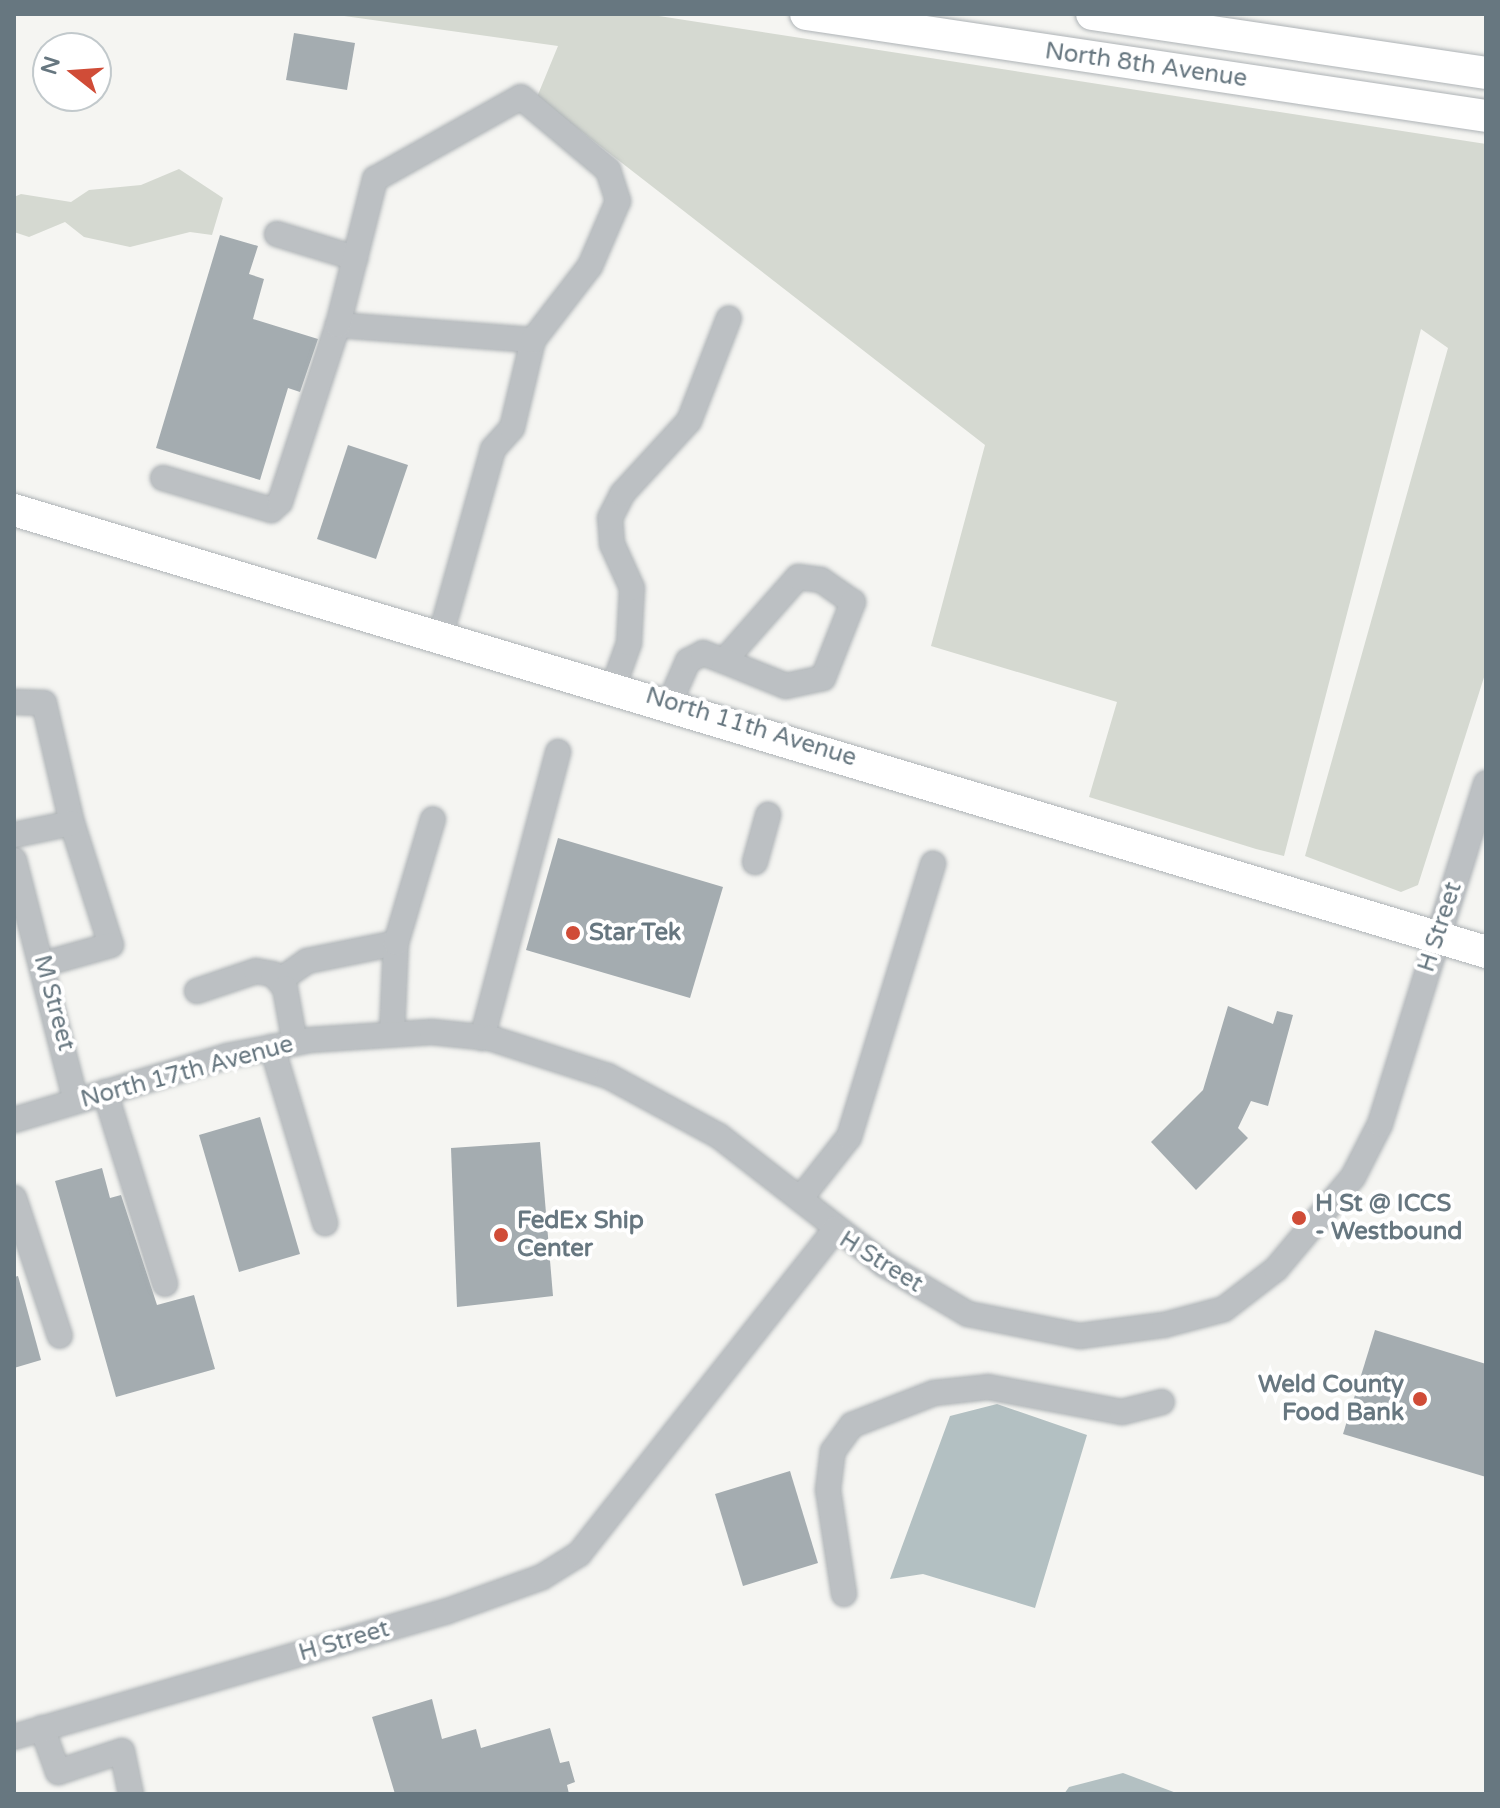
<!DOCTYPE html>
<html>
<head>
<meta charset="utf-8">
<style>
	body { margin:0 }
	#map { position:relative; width:1500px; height:1808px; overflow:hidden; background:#f5f5f2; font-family:"Varela Round",sans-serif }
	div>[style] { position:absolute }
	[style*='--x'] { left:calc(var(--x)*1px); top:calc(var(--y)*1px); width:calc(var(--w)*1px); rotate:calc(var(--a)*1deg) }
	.green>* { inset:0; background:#d5d9d1 }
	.water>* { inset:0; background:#b3c0c2 }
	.building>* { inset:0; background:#a4acb0 }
	.roads { filter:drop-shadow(0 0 2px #aeb3b6) drop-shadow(0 0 2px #aeb3b6) }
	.minor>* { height:24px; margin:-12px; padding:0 12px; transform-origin:12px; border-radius:12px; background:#bcc0c3 }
	.major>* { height:32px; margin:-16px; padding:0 16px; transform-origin:16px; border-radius:16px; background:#fff }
	.dots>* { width:22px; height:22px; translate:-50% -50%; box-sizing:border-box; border:4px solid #fff; border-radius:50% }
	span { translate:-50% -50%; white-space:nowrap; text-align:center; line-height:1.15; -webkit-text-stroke:8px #fff; paint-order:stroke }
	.street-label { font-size:24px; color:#677780 }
	.poi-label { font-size:24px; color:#677780; font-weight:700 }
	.left { translate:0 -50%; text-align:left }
	.right { translate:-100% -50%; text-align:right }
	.frame { position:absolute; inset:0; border:16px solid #677780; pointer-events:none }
	.north { position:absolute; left:32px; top:32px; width:80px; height:80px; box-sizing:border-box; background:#fff; border:2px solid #c2c9cc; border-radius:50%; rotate:287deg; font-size:22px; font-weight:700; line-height:32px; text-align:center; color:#677780 }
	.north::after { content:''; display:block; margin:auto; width:28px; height:36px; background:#d04c37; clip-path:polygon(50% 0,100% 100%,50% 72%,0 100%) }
</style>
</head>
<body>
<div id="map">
	<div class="green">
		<i style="clip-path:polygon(330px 14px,646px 14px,1486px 144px,1486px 671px,1418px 885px,1401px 892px,1305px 856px,1448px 348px,1421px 329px,1284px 856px,1256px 849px,1089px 797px,1117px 702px,931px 646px,985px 445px,537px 97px,558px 46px)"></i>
		<i style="clip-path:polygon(179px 169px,223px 198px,212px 235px,190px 232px,130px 247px,84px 237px,65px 222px,29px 237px,14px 232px,14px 197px,21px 194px,71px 202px,89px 190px,141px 185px)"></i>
	</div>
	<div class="water">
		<i style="clip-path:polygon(997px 1404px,1087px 1435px,1035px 1608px,923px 1574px,890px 1579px,950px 1416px)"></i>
		<i style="clip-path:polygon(1123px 1773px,1179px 1794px,1064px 1794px,1069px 1787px)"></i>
	</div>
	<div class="building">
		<i style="clip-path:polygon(294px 33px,355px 43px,347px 90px,286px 80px)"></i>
		<i style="clip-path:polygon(220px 235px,258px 246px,249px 274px,264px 279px,253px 319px,318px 339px,300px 392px,288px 388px,260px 480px,156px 448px)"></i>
		<i style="clip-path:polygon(348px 445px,408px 465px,376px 559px,317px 539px)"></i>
		<i style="clip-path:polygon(558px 838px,723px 887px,690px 998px,526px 950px)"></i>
		<i style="clip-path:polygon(1228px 1006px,1273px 1024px,1277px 1011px,1293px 1015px,1268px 1106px,1251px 1101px,1238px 1128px,1248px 1138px,1196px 1190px,1151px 1142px,1203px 1090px)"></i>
		<i style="clip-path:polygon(260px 1117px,300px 1254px,239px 1272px,199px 1135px)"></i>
		<i style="clip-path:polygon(540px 1142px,553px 1296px,457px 1307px,451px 1148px)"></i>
		<i style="clip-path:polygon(102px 1168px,110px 1198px,121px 1195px,157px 1305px,194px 1295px,215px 1369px,116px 1397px,55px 1181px)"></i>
		<i style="clip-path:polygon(18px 1276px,41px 1360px,14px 1368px,14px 1277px)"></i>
		<i style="clip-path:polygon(1375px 1330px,1486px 1364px,1486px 1477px,1343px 1434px)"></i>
		<i style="clip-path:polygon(790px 1471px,818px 1563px,743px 1586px,715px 1494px)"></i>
		<i style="clip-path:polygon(432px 1699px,442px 1739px,476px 1729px,481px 1748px,550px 1728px,560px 1763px,569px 1761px,575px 1782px,567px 1785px,569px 1794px,395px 1794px,372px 1717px)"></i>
	</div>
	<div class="roads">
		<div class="minor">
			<i style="--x:277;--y:234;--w:82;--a:17.1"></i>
			<i style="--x:163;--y:478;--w:113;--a:16.5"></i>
			<i style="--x:271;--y:510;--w:12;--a:-42"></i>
			<i style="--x:280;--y:502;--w:186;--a:-71.9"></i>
			<i style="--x:441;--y:634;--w:192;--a:-74.3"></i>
			<i style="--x:493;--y:449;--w:28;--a:-48"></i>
			<i style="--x:512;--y:428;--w:90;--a:-76.6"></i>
			<i style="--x:533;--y:340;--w:196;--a:-175.6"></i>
			<i style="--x:338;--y:325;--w:151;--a:-75.8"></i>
			<i style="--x:375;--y:179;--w:167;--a:-29.3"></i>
			<i style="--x:521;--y:97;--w:114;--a:40"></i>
			<i style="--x:608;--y:170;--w:33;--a:72"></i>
			<i style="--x:618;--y:201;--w:71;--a:113.3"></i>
			<i style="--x:590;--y:266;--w:93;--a:127.6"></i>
			<i style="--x:614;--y:685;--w:45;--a:-70.3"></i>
			<i style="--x:629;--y:643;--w:55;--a:-86.9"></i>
			<i style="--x:632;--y:588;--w:48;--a:-114.4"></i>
			<i style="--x:612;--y:544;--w:26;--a:-94"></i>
			<i style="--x:610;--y:518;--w:27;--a:-63"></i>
			<i style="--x:622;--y:494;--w:99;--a:-47.5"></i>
			<i style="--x:689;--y:421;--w:110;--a:-68.8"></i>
			<i style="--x:14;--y:702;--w:30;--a:2"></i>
			<i style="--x:44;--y:703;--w:123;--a:76.9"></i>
			<i style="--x:72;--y:823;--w:128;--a:72.3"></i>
			<i style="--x:111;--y:945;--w:70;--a:164.2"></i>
			<i style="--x:670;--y:702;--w:45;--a:-66.3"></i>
			<i style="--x:688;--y:661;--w:17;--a:-28"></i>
			<i style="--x:703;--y:653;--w:22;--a:21"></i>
			<i style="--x:724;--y:661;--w:112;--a:-48.6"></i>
			<i style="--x:798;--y:577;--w:23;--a:7"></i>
			<i style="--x:821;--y:580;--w:39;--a:35"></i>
			<i style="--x:853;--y:602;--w:82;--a:111.5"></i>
			<i style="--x:823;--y:678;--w:38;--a:168"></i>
			<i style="--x:786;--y:686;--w:67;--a:-158"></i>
			<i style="--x:14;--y:835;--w:59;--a:-11.7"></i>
			<i style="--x:14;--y:860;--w:249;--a:75.6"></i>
			<i style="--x:755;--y:862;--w:49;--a:-74.5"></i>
			<i style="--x:280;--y:980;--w:33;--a:-35"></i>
			<i style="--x:307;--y:961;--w:91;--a:-11.4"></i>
			<i style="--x:197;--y:991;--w:62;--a:-18.7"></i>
			<i style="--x:256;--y:971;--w:17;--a:10"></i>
			<i style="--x:273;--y:974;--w:18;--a:49"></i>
			<i style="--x:285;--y:988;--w:56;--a:79.7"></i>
			<i style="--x:392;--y:1033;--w:90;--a:-87.5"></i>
			<i style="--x:396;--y:943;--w:129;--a:-73.4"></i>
			<i style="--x:482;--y:1038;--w:296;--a:-75.1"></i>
			<i style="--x:272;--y:1047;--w:184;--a:73.2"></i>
			<i style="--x:105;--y:1092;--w:201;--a:72.6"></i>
			<i style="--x:14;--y:1120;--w:222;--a:-16.7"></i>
			<i style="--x:227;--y:1056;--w:85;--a:-10.9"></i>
			<i style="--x:310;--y:1040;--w:122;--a:-3.8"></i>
			<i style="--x:432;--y:1032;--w:58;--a:5.9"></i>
			<i style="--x:490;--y:1038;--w:124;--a:17.9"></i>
			<i style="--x:608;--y:1076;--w:126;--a:28.4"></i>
			<i style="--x:719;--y:1136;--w:210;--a:37.9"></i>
			<i style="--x:885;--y:1265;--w:96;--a:30.6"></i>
			<i style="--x:968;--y:1314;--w:114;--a:11.1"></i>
			<i style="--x:1080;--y:1336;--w:85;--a:-7.5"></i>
			<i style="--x:1164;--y:1325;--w:62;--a:-14.9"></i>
			<i style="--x:1224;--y:1309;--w:66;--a:-37.6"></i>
			<i style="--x:1276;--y:1269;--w:120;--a:-50.1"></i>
			<i style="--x:1353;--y:1177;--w:59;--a:-63"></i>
			<i style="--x:1380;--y:1124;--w:357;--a:-72.7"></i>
			<i style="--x:14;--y:1198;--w:145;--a:71.6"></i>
			<i style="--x:800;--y:1199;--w:79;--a:-51.7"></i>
			<i style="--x:849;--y:1137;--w:286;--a:-72.9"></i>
			<i style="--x:844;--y:1594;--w:105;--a:-98.7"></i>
			<i style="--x:828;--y:1490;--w:39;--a:-83"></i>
			<i style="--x:833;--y:1451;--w:32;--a:-54"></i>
			<i style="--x:852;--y:1425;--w:88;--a:-21.3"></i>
			<i style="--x:934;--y:1393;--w:54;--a:-6.3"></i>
			<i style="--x:988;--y:1387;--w:136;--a:10.6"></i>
			<i style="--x:1122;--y:1412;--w:41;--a:-14"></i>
			<i style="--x:42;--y:1728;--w:47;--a:70"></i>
			<i style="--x:58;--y:1772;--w:67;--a:-18.2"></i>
			<i style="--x:122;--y:1751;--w:44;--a:78.2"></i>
			<i style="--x:14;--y:1737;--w:449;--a:-16.2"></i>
			<i style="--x:445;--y:1612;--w:103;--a:-19.8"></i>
			<i style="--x:542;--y:1577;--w:44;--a:-31.9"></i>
			<i style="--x:579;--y:1554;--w:414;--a:-51.7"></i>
		</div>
		<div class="major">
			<i style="--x:806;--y:14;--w:688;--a:8.53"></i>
			<i style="--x:1092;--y:14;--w:398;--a:8.5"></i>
			<i style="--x:14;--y:510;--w:1537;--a:16.71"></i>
		</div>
	</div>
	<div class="dots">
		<i style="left:573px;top:933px;background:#d04c37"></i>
		<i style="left:1299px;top:1218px;background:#d04c37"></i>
		<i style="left:501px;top:1235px;background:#d04c37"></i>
		<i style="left:1420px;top:1399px;background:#d04c37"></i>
	</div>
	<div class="street-label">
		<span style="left:1146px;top:65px;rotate:8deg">North 8th Avenue</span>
		<span style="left:751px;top:727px;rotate:17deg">North 11th Avenue</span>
		<span style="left:1440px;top:927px;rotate:-72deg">H Street</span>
		<span style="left:54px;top:1003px;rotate:75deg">M Street</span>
		<span style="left:187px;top:1072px;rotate:-15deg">North 17th Avenue</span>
		<span style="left:881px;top:1262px;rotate:32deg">H Street</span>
		<span style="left:344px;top:1641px;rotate:-16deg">H Street</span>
	</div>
	<div class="poi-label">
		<span class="left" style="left:589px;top:933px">Star Tek</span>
		<span class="left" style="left:1315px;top:1218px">H St @ ICCS<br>- Westbound</span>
		<span class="left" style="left:517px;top:1235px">FedEx Ship<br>Center</span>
		<span class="right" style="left:1404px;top:1399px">Weld County<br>Food Bank</span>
	</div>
	<div class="frame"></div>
	<div class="north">N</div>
</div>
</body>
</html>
